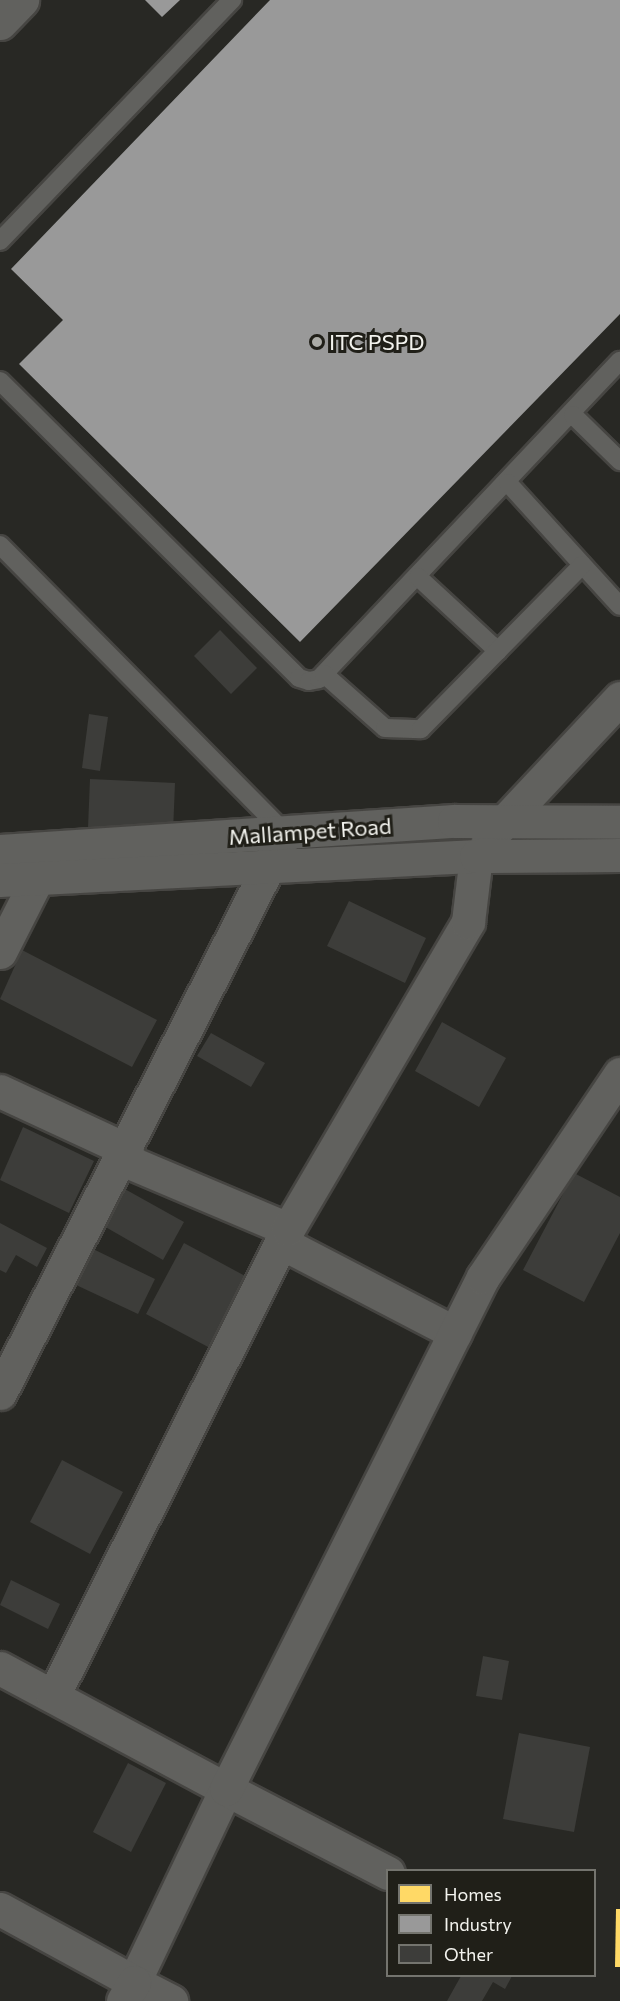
<!DOCTYPE html>
<html>
<head>
<meta charset="utf-8">
<style>
  body { margin:0 }
  #map { position:relative; width:620px; height:2001px; overflow:hidden; background:#282824; font-family:Commissioner,sans-serif }
  div>[style] { position:absolute }
  [style*='--x'] { left:calc(var(--x)*1px); top:calc(var(--y)*1px); width:calc(var(--w)*1px); rotate:calc(var(--a)*1deg) }
  .homes>* { inset:0; background:#ffd966 }
  .industry>* { inset:0; background:#999 }
  .building>* { inset:0; background:#3d3d3a }
  .roads { filter:drop-shadow(2px 0 #464542) drop-shadow(-2px 0 #464542) drop-shadow(0 2px #464542) drop-shadow(0 -2px #464542) }
  .service>* { height:18px; margin:-9px; padding:0 9px; transform-origin:9px; border-radius:9px; background:#61615e }
  .minor>* { height:33px; margin:-16.5px; padding:0 16.5px; transform-origin:16.5px; border-radius:16.5px; background:#61615e }
  .tertiary>* { height:33px; margin:-16.5px; padding:0 16.5px; transform-origin:16.5px; border-radius:16.5px; background:#61615e }
  .secondary>* { height:33px; margin:-16.5px; padding:0 16.5px; transform-origin:16.5px; border-radius:16.5px; background:#61615e }
  .dots>* { width:16px; height:16px; translate:-50% -50%; box-sizing:border-box; border:3px solid #201f18; border-radius:50% }
  span { translate:-50% -50%; white-space:nowrap; text-align:center; line-height:1.15; -webkit-text-stroke:6px #201f18; paint-order:stroke }
  .poi-label { font-size:22px; color:#f3f3ee }
  .left { translate:0 -50%; text-align:left }
  .street-label { font-size:22px; color:#f3f3ee }
  .legend { position:absolute; left:386px; top:1869px; width:210px; height:108px; box-sizing:border-box; background:#201f18; border:2px solid #74746e; margin:0; padding:8px 10px; list-style:none; font-size:18px; color:#f3f3ee }
  .legend li { display:flex; align-items:center; gap:12px; height:30px }
  .legend b { width:30px; border:2px solid #74746e }
</style>
</head>
<body>
<div id="map">
  <div class="homes">
    <div style="clip-path:polygon(616px 1909px,620px 1909px,620px 1967px,615px 1967px)"></div>
  </div>
  <div class="industry">
    <div style="clip-path:polygon(145px 0,180px 0,162px 17px)"></div>
    <div style="clip-path:polygon(270px 0,620px 0,620px 314px,300px 642px,19px 364px,63px 320px,11px 269px)"></div>
  </div>
  <div class="building">
    <div style="clip-path:polygon(220px 630px,257px 668px,231px 694px,194px 656px)"></div>
    <div style="clip-path:polygon(89px 714px,108px 717px,100px 771px,82px 768px)"></div>
    <div style="clip-path:polygon(90px 779px,175px 783px,173px 832px,88px 828px)"></div>
    <div style="clip-path:polygon(349px 901px,426px 938px,405px 983px,327px 946px)"></div>
    <div style="clip-path:polygon(22px 950px,157px 1020px,132px 1067px,0 999px)"></div>
    <div style="clip-path:polygon(442px 1022px,506px 1058px,479px 1107px,415px 1071px)"></div>
    <div style="clip-path:polygon(211px 1033px,265px 1063px,251px 1087px,197px 1056px)"></div>
    <div style="clip-path:polygon(23px 1127px,94px 1161px,69px 1213px,0 1180px)"></div>
    <div style="clip-path:polygon(574px 1173px,620px 1197px,620px 1233px,584px 1302px,523px 1270px)"></div>
    <div style="clip-path:polygon(123px 1188px,184px 1222px,163px 1260px,102px 1225px)"></div>
    <div style="clip-path:polygon(0 1223px,47px 1248px,37px 1267px,16px 1255px,6px 1273px,0 1270px)"></div>
    <div style="clip-path:polygon(184px 1243px,247px 1277px,210px 1348px,146px 1314px)"></div>
    <div style="clip-path:polygon(91px 1248px,155px 1279px,138px 1314px,74px 1284px)"></div>
    <div style="clip-path:polygon(62px 1460px,123px 1492px,90px 1554px,30px 1522px)"></div>
    <div style="clip-path:polygon(11px 1580px,60px 1604px,48px 1629px,0 1605px)"></div>
    <div style="clip-path:polygon(483px 1656px,509px 1661px,502px 1700px,476px 1696px)"></div>
    <div style="clip-path:polygon(519px 1733px,590px 1747px,574px 1832px,503px 1819px)"></div>
    <div style="clip-path:polygon(128px 1763px,166px 1783px,131px 1852px,93px 1832px)"></div>
    <div style="clip-path:polygon(461px 1976px,512px 1976px,505px 1989px,493px 1982px,482px 2001px,447px 2001px)"></div>
  </div>
  <div class="roads">
    <div class="service">
      <div style="--x:0;--y:241;--w:335;--a:-46.1"></div>
      <div style="--x:0;--y:381;--w:421;--a:44.8"></div>
      <div style="--x:299;--y:678;--w:10;--a:17"></div>
      <div style="--x:309;--y:681;--w:10;--a:-11"></div>
      <div style="--x:319;--y:679;--w:438;--a:-46.6"></div>
      <div style="--x:573;--y:415;--w:66;--a:44.4"></div>
      <div style="--x:508;--y:483;--w:166;--a:47.7"></div>
      <div style="--x:0;--y:545;--w:405;--a:45.3"></div>
      <div style="--x:418;--y:577;--w:109;--a:42.8"></div>
      <div style="--x:324;--y:674;--w:81;--a:41.5"></div>
      <div style="--x:385;--y:728;--w:36;--a:2"></div>
      <div style="--x:421;--y:729;--w:230;--a:-45.5"></div>
    </div>
    <div class="minor">
      <div style="--x:0;--y:23;--w:32;--a:-46"></div>
      <div style="--x:0;--y:952;--w:84;--a:-63.1"></div>
      <div style="--x:38;--y:877;--w:26;--a:-92"></div>
      <div style="--x:0;--y:1091;--w:140;--a:24.9"></div>
      <div style="--x:122;--y:1159;--w:180;--a:22.9"></div>
      <div style="--x:282;--y:1243;--w:195;--a:27.5"></div>
      <div style="--x:0;--y:1393;--w:616;--a:-62.98"></div>
      <div style="--x:0;--y:1668;--w:256;--a:28.2"></div>
      <div style="--x:226;--y:1789;--w:214;--a:115.5"></div>
      <div style="--x:134;--y:1982;--w:42;--a:27.2"></div>
      <div style="--x:53;--y:1696;--w:523;--a:-63.29"></div>
      <div style="--x:288;--y:1229;--w:356;--a:-59.6"></div>
      <div style="--x:468;--y:922;--w:66;--a:-83.1"></div>
      <div style="--x:388;--y:1873;--w:182;--a:-152.6"></div>
      <div style="--x:226;--y:1789;--w:573;--a:-63.35"></div>
      <div style="--x:483;--y:1277;--w:245;--a:-56"></div>
      <div style="--x:0;--y:1909;--w:153;--a:28.6"></div>
      <div style="--x:134;--y:1982;--w:22;--a:120"></div>
    </div>
    <div class="tertiary">
      <div style="--x:488;--y:839;--w:193;--a:-46.9"></div>
    </div>
    <div class="secondary">
      <div style="--x:0;--y:851;--w:455;--a:-3.8"></div>
      <div style="--x:454;--y:821;--w:166;--a:0.3"></div>
      <div style="--x:0;--y:880;--w:477;--a:-2.9"></div>
      <div style="--x:476;--y:856;--w:144;--a:-0.4"></div>
    </div>
  </div>
  <div class="dots">
    <div style="left:317px;top:342px;background:#acaca7"></div>
  </div>
  <div class="poi-label">
    <span class="left" style="left:329px;top:342px">ITC PSPD</span>
  </div>
  <div class="street-label">
    <span style="left:310px;top:831px;rotate:-4deg">Mallampet Road</span>
  </div>
  <ul class="legend">
  <li><b style="height:16px;background:#ffd966"></b>Homes</li>
  <li><b style="height:16px;background:#999"></b>Industry</li>
  <li><b style="height:16px;background:#3d3d3a"></b>Other</li>
  </ul>
</div>
</body>
</html>
